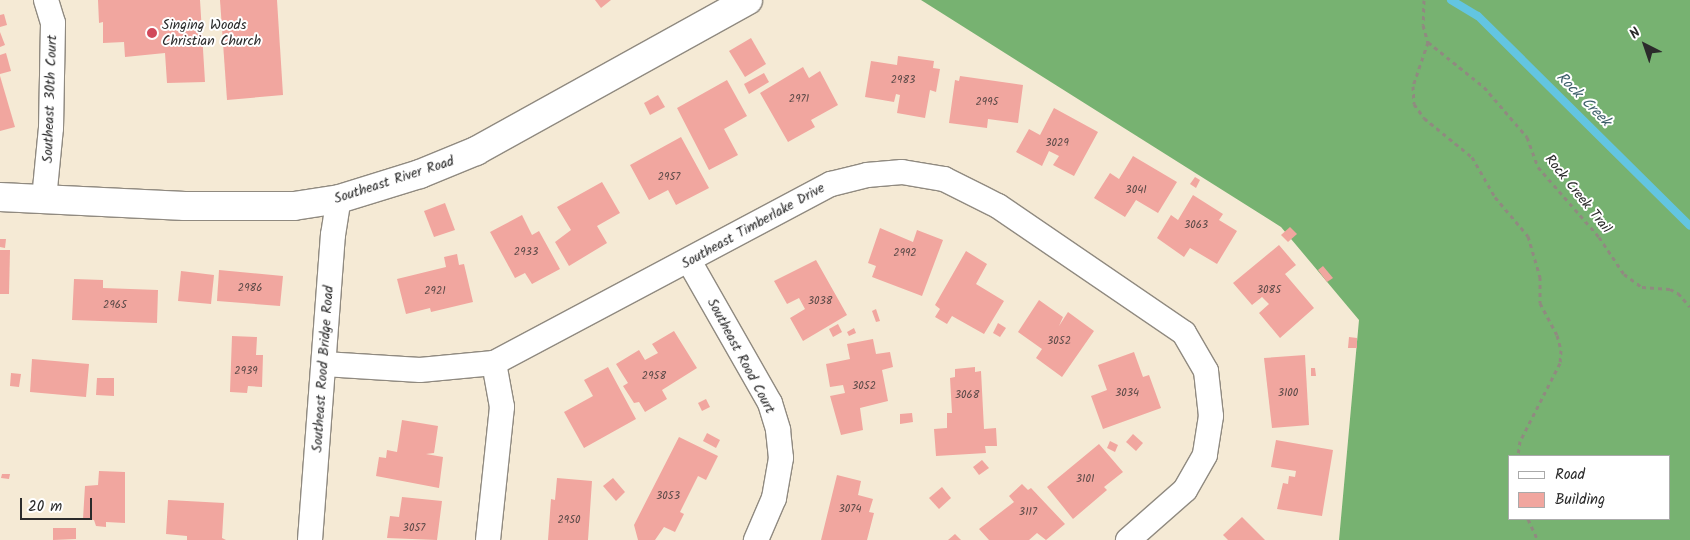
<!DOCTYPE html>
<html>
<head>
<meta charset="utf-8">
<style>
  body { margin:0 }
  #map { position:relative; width:1690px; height:540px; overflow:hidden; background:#f5ead5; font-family:Kalam,sans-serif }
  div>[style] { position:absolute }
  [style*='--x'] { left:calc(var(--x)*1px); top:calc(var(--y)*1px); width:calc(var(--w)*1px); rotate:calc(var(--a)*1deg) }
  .forest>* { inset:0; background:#77b271 }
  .stream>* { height:8px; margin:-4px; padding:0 4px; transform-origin:4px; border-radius:4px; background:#63c5e1 }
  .building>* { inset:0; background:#f1a69f }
  .path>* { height:3px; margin-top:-1.5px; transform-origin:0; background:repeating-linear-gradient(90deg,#908a80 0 4px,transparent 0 8px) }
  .roads { filter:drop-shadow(1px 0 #908a80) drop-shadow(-1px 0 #908a80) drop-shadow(0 1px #908a80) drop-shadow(0 -1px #908a80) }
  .minor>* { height:24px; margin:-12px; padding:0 12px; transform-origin:12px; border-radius:12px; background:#fff }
  .major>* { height:28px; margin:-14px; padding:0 14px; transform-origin:14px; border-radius:14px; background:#fff }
  .dots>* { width:14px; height:14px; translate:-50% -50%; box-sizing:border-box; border:2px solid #fff; border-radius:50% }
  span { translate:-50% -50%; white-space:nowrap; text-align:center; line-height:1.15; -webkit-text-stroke:4px #fff; paint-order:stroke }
  .number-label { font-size:11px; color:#5c4a48 }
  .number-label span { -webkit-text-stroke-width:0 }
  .poi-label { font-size:14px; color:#2b2b2b }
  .left { translate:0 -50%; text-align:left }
  .street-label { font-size:14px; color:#2b2b2b }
  .water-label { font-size:15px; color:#3f616b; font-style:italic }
  .legend { position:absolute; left:1508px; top:455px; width:162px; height:65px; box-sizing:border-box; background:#fff; border:1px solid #aaa; margin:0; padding:6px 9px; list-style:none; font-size:15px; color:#2b2b2b }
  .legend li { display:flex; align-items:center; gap:10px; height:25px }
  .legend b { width:25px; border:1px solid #aaa }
  .north { position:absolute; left:1620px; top:20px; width:50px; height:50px; -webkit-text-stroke:4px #fff; paint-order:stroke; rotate:319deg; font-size:14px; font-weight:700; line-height:20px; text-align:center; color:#2b2b2b }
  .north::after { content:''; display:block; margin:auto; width:18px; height:22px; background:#2b2b2b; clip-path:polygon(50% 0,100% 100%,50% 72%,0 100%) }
  .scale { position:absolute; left:20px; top:498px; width:72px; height:22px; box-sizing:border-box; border:2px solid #2b2b2b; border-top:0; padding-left:6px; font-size:15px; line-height:18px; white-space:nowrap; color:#2b2b2b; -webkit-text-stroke:4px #fff; paint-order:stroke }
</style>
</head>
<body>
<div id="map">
  <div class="forest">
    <div style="clip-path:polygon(evenodd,921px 0,1690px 0,1690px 540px,1339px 540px,1359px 320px,1281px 227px,921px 0,1509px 456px,1669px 456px,1669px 519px,1509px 519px,1509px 456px)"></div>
  </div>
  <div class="stream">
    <div style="--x:1451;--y:0;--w:31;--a:31"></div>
    <div style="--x:1478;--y:16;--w:298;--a:44.7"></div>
  </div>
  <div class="building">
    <div style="clip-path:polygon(98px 0,200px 0,205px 82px,167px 83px,165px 53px,125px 57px,124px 42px,103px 43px,103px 22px,99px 23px)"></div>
    <div style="clip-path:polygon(220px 0,277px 0,283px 95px,227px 100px)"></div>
    <div style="clip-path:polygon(595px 0,611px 0,601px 8px)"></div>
    <div style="clip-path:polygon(4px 14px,7px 25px,0 27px,0 15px)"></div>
    <div style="clip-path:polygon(0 32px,5px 45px,0 47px)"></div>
    <div style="clip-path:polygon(751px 38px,766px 64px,745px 77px,729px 51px)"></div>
    <div style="clip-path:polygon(6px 53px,11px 71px,0 74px,0 55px)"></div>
    <div style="clip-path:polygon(898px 56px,934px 61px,933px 68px,940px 69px,936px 92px,930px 90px,925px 118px,897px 113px,900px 95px,896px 94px,894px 102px,865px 97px,871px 61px,897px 65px)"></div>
    <div style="clip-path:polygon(803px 67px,809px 78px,820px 71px,838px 105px,811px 120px,815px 127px,788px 142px,760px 93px)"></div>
    <div style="clip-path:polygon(764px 73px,769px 82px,749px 94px,744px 84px)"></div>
    <div style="clip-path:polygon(0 76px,15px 127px,0 131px)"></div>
    <div style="clip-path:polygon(960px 76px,1023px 85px,1018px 123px,988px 119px,987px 128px,949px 123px,955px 80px,959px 81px)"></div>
    <div style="clip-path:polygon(727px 80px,747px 116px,724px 129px,738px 155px,709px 170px,677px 108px)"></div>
    <div style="clip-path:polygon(658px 95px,665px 107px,650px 115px,644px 103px)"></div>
    <div style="clip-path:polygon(1054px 108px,1098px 132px,1074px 176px,1053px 165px,1059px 156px,1049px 151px,1042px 166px,1016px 152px,1029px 129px,1040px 135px)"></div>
    <div style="clip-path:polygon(681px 137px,709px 188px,676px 205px,668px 190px,649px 200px,630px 165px)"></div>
    <div style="clip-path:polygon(1133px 156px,1177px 182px,1158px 213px,1136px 200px,1125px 217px,1094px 198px,1110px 173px,1119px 179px)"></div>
    <div style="clip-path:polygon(1195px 177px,1200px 180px,1196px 188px,1190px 184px)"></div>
    <div style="clip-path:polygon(602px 182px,620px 213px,597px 226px,607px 243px,569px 266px,555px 242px,571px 230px,557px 207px)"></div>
    <div style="clip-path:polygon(1193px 195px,1223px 214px,1219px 220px,1237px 231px,1217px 264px,1190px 248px,1184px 257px,1157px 238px,1171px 215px,1178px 220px)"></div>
    <div style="clip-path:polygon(445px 203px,455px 230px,434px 237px,424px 211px)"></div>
    <div style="clip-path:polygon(522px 215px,532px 235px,539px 231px,560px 269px,532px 284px,525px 273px,515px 278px,490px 232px)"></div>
    <div style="clip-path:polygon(1290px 227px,1297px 234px,1288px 242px,1281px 235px)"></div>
    <div style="clip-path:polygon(880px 228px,913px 242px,917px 230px,943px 240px,922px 296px,872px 277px,876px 266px,868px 263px)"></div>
    <div style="clip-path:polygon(0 239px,6px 239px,5px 248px,0 247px)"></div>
    <div style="clip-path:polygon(1279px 245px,1296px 265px,1285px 274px,1314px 308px,1280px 338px,1259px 313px,1269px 304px,1262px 297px,1252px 305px,1233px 283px)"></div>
    <div style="clip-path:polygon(0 250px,10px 250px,9px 294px,0 294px)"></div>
    <div style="clip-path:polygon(966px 251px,987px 264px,976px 284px,1004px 301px,984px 334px,952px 316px,947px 324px,935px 317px,940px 309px,935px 305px)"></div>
    <div style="clip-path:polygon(457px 254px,459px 265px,464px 264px,473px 302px,431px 312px,430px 308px,406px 314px,397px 279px,446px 267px,444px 257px)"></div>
    <div style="clip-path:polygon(816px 260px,847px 315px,803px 341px,790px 318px,805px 309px,799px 298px,787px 304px,774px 281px)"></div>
    <div style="clip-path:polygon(1323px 266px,1333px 278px,1327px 282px,1318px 270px)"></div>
    <div style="clip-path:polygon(219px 270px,283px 276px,280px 306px,217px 301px)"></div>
    <div style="clip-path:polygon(181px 271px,214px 275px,211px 304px,178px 301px)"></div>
    <div style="clip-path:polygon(74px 279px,103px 280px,103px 288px,158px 290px,157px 323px,72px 320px)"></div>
    <div style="clip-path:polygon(1039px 300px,1063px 317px,1059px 326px,1068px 312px,1094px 331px,1062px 377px,1036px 358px,1042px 349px,1018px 332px)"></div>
    <div style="clip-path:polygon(876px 309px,880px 321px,876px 322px,872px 311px)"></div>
    <div style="clip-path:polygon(998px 323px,1006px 328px,1000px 337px,993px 333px)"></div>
    <div style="clip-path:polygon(838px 324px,842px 332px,833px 337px,829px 329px)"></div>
    <div style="clip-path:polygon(854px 328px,856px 333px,849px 336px,847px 332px)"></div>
    <div style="clip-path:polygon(674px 331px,697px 368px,662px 390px,667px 399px,645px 412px,639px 402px,634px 403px,623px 386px,628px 383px,616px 364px,639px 350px,645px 360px,658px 353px,652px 344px)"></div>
    <div style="clip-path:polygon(232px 336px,257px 337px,256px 355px,263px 355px,262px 387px,248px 386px,247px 393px,230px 392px)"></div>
    <div style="clip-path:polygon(1349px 337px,1357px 338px,1357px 348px,1348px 348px)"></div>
    <div style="clip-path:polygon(873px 339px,876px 354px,890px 352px,893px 367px,882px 370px,888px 401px,860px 408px,863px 430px,841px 435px,830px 396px,845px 393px,843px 385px,830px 387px,826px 364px,850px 359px,847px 344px)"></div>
    <div style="clip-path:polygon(1134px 352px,1143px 377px,1149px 375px,1161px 408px,1103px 429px,1091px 396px,1107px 390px,1098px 365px)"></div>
    <div style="clip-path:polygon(1305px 355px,1309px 425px,1272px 428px,1264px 358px)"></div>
    <div style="clip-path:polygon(32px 359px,89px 364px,86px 397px,30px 392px)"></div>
    <div style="clip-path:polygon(608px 367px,636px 419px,584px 448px,564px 412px,593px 396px,584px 380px)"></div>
    <div style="clip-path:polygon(975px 367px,975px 372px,981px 371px,984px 429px,996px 428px,997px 446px,985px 446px,986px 453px,936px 456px,934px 429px,947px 428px,947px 413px,952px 413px,950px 378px,955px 377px,955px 369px)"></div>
    <div style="clip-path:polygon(1311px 368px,1315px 368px,1316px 376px,1311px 376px)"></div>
    <div style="clip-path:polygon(11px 373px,21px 374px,19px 387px,10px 386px)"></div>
    <div style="clip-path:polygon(97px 378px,114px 378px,114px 396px,96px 395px)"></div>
    <div style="clip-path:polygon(706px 399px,710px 407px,702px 411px,698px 403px)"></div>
    <div style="clip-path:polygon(912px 413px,913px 422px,900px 424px,900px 414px)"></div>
    <div style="clip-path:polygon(402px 420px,438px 426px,434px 453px,426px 454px,443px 457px,439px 488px,376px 476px,379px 457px,386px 458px,387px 450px,397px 452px)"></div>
    <div style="clip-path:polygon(707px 433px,720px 440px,716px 448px,703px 441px)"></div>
    <div style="clip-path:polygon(1133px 434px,1143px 443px,1136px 451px,1126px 442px)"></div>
    <div style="clip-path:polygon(679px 437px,718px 456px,706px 480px,698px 476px,680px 512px,684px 514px,675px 532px,664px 527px,655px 540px,638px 540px,634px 525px)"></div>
    <div style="clip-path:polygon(1276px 440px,1333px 450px,1322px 516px,1277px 509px,1283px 483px,1288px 484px,1289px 476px,1295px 477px,1296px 471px,1271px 467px)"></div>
    <div style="clip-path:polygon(1110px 441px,1118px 445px,1115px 452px,1107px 448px)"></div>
    <div style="clip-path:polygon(1099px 444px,1123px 472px,1104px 487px,1107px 490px,1073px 519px,1047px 487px)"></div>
    <div style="clip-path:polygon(982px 460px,989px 468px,979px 475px,973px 467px)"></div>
    <div style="clip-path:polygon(99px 471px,125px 472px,125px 523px,106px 522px,106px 527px,96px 526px,94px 520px,83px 519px,85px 486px,98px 485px)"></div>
    <div style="clip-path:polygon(2px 474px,10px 474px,9px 479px,1px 478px)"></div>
    <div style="clip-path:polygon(837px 475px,861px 481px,858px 495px,873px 499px,869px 512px,874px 513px,867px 540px,821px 540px)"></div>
    <div style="clip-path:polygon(557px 478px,592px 481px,588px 540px,548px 540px,551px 499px,555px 500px)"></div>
    <div style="clip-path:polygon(613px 478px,625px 492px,616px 501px,603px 486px)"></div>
    <div style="clip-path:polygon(1022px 484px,1028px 490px,1031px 488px,1065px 524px,1046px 540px,1037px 533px,1029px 540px,989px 540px,979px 529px,1014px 502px,1009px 496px)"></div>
    <div style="clip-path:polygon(942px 487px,951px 498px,939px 509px,929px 498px)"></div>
    <div style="clip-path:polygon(402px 497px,442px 501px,437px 540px,387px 538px,390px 516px,399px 517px)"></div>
    <div style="clip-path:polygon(168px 500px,224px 503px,222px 538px,226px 540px,187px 540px,187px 536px,166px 534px)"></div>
    <div style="clip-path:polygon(1242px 517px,1265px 540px,1228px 540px,1223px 535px)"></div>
    <div style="clip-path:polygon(53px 528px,76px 528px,76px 539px,53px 540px)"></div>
    <div style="clip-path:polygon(955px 534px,961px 540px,948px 540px)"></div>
  </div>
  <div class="path">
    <div style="--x:1424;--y:0;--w:25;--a:92"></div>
    <div style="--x:1423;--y:25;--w:18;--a:74"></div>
    <div style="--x:1428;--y:42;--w:72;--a:38.8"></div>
    <div style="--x:1484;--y:87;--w:66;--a:49.3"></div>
    <div style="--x:1527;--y:137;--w:32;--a:70"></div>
    <div style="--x:1538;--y:167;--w:93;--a:48.9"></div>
    <div style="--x:1599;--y:237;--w:45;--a:56"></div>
    <div style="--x:1624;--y:274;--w:22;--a:36"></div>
    <div style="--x:1642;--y:287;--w:28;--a:4"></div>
    <div style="--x:1670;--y:289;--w:9;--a:27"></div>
    <div style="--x:1678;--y:293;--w:18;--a:49"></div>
    <div style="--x:1428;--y:42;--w:46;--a:108.8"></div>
    <div style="--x:1413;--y:86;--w:18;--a:87"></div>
    <div style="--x:1414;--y:104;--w:17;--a:54"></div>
    <div style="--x:1424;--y:118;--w:62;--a:39.1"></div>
    <div style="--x:1472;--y:157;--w:46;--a:60.1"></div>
    <div style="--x:1495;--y:197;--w:51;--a:49.8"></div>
    <div style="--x:1528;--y:236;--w:43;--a:73.7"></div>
    <div style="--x:1540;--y:277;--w:26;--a:90"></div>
    <div style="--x:1540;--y:303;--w:36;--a:62"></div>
    <div style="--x:1557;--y:335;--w:16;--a:75"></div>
    <div style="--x:1561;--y:350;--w:13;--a:94"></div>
    <div style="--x:1560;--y:363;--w:88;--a:117.1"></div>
    <div style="--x:1520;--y:441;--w:15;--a:98"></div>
    <div style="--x:1528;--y:519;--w:23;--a:65"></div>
  </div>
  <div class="roads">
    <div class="minor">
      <div style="--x:44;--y:199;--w:71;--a:-84.4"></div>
      <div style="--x:51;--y:128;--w:105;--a:-88.9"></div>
      <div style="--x:53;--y:23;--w:24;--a:-107"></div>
      <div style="--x:689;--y:261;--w:163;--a:60.3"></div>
      <div style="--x:770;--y:403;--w:28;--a:73"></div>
      <div style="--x:778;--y:430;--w:28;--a:84"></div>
      <div style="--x:781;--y:458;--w:41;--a:99.9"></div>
      <div style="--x:774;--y:498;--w:46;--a:113.2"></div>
      <div style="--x:324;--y:364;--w:96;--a:3.6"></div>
      <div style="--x:420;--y:370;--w:74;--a:-5.4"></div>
      <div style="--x:494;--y:363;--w:382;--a:-28"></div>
      <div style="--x:831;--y:184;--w:37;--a:-14"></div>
      <div style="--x:867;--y:175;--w:35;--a:-5"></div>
      <div style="--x:902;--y:172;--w:43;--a:9.5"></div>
      <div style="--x:944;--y:179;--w:60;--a:26.6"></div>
      <div style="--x:998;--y:206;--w:225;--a:34.3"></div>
      <div style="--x:1184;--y:333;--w:44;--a:59.9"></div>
      <div style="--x:1206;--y:371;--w:45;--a:83.7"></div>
      <div style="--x:1211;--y:416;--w:39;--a:99"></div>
      <div style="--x:1205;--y:455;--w:40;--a:119.7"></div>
      <div style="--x:1185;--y:490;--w:76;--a:138.7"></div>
      <div style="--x:310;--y:540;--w:306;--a:-85.7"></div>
      <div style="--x:333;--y:235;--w:36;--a:-81"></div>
      <div style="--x:488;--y:540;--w:134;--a:-84"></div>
      <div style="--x:502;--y:407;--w:45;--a:-100.3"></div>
    </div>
    <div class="major">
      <div style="--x:0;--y:197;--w:185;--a:2.8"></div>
      <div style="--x:185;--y:206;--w:109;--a:0"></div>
      <div style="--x:294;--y:206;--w:46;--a:-8.8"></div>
      <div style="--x:339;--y:199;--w:85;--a:-17.2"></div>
      <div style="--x:420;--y:174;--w:61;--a:-22.3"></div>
      <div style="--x:476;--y:151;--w:311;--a:-29"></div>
    </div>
  </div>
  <div class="dots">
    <div style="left:152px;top:33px;background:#d1495b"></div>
  </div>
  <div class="number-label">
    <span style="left:903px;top:80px">2983</span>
    <span style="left:799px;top:99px">2971</span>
    <span style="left:987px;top:102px">2995</span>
    <span style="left:1057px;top:143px">3029</span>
    <span style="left:669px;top:177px">2957</span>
    <span style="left:1136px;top:190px">3041</span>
    <span style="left:1196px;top:225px">3063</span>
    <span style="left:526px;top:252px">2933</span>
    <span style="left:905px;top:253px">2992</span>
    <span style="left:250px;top:288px">2986</span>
    <span style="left:1269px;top:290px">3085</span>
    <span style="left:435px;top:291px">2921</span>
    <span style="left:820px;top:301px">3038</span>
    <span style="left:115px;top:305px">2965</span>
    <span style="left:1059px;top:341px">3052</span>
    <span style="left:246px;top:371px">2939</span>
    <span style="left:654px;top:376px">2958</span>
    <span style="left:864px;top:386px">3052</span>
    <span style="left:1127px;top:393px">3034</span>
    <span style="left:1288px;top:393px">3100</span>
    <span style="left:967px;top:395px">3068</span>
    <span style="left:1085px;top:479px">3101</span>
    <span style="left:668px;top:496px">3053</span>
    <span style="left:850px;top:509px">3074</span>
    <span style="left:1028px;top:512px">3117</span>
    <span style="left:569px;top:520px">2950</span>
    <span style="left:414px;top:528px">3057</span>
  </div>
  <div class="poi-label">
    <span class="left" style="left:162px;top:33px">Singing Woods<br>Christian Church</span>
  </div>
  <div class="street-label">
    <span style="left:50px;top:99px;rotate:-88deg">Southeast 30th Court</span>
    <span style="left:394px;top:180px;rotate:-18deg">Southeast River Road</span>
    <span style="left:1578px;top:194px;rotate:51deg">Rock Creek Trail</span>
    <span style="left:753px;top:226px;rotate:-29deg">Southeast Timberlake Drive</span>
    <span style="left:741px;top:356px;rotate:62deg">Southeast Rood Court</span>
    <span style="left:323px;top:369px;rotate:-86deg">Southeast Rood Bridge Road</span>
  </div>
  <div class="water-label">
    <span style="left:1583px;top:100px;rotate:45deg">Rock Creek</span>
  </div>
  <ul class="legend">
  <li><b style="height:6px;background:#fff"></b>Road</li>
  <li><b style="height:14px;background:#f1a69f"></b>Building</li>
  </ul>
  <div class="north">N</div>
  <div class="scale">20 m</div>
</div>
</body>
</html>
